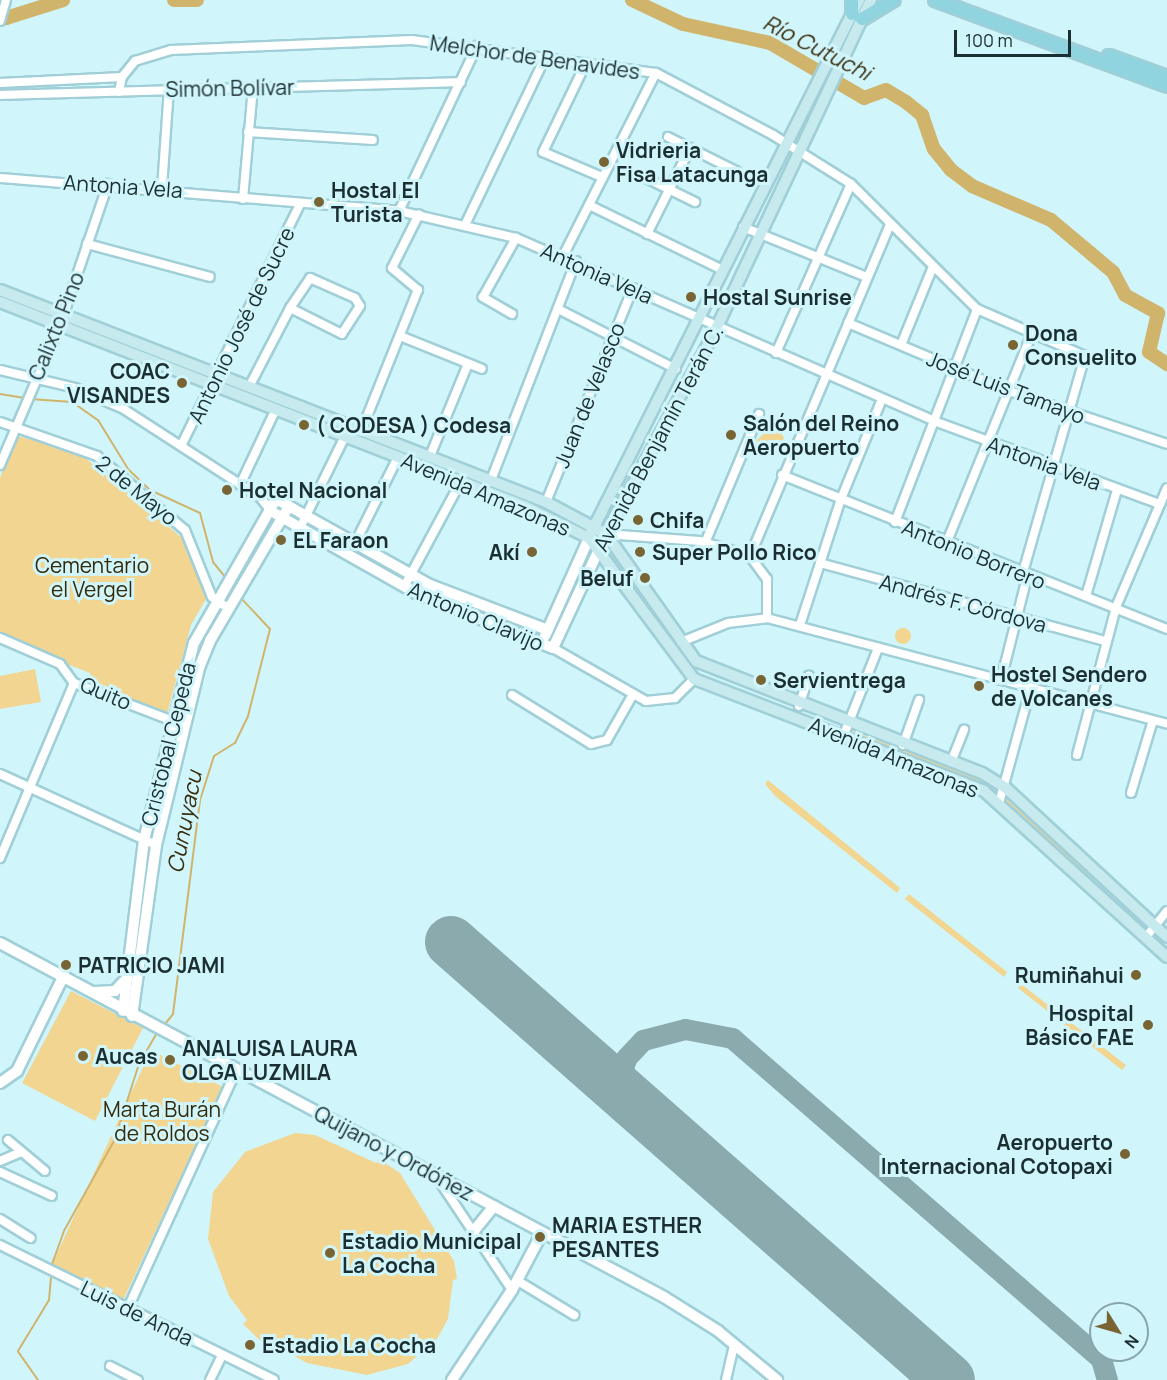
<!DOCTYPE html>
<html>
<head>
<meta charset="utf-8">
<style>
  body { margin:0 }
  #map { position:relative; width:1167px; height:1380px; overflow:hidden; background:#d0f6fc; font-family:Manrope,sans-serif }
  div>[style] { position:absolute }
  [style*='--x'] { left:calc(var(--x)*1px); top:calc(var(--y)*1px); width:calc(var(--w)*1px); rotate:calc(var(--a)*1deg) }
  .green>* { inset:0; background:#f1d591 }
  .round { border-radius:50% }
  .stream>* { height:2px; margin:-1px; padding:0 1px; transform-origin:1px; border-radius:1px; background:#d1b46c }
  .river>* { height:14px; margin:-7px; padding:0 7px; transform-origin:7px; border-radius:7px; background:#d1b46c }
  .taxiway>* { height:21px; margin:-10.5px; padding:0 10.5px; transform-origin:10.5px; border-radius:10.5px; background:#8aaaae }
  .runway>* { height:52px; margin:-26px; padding:0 26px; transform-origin:26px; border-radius:26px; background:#8aaaae }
  .roads { filter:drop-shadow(2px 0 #a0cfd7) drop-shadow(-2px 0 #a0cfd7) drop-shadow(0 2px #a0cfd7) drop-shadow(0 -2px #a0cfd7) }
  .minor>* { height:8px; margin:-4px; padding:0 4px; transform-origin:4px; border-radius:4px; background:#fff }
  .tertiary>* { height:10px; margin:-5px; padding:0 5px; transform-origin:5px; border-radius:5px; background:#fff }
  .secondary>* { height:10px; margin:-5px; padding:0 5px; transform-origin:5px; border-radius:5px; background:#c7eaef }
  .primary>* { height:12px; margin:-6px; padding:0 6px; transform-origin:6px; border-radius:6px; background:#8fd4df }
  .dots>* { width:16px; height:16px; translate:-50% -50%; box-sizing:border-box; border:3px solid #d0f6fc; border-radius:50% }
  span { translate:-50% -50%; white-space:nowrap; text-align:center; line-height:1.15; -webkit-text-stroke:6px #d0f6fc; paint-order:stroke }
  .street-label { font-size:21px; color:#1b2e31 }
  .poi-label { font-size:21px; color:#1b2e31; font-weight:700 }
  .left { translate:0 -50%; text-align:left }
  .right { translate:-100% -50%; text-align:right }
  .park-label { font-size:21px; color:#352907 }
  .water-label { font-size:22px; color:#3a2d0d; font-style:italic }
  .north { position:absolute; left:1089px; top:1302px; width:60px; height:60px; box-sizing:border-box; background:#d0f6fc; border:2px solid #88a6ab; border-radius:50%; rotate:127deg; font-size:16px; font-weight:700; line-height:24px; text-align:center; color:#1b2e31 }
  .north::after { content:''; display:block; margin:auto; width:21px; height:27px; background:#796534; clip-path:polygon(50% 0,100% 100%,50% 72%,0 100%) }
  .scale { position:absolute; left:954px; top:30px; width:117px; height:27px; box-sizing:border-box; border:3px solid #1b2e31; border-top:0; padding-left:8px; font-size:18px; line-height:21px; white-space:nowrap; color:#1b2e31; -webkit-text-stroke:4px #d0f6fc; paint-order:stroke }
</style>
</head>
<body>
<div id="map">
  <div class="green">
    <div style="clip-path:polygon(775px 423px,784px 438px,779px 449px,756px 441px)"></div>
    <div style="clip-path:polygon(17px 436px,78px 452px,187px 542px,206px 599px,191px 625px,167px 714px,92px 683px,90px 673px,0 638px,0 478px)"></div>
    <div class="round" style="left:895px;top:628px;width:16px;height:16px"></div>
    <div style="clip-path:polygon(35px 669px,41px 702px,0 709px,0 676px)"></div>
    <div style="clip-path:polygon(849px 730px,970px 775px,994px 788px,847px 736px)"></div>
    <div style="clip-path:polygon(768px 780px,900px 888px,897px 893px,775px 796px,765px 784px)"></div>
    <div style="clip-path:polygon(1007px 798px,1138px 918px,1003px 801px)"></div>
    <div style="clip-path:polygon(909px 894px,1007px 972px,1004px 977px,905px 899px)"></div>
    <div style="clip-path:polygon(1021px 984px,1126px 1065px,1122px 1070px,1018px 988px)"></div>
    <div style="clip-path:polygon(71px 991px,143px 1028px,95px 1121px,22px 1083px)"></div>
    <div style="clip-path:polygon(151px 1050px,223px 1087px,119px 1309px,47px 1275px)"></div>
    <div style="clip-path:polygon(295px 1133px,315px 1135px,376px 1163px,379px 1159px,400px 1173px,454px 1261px,457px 1279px,453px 1280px,448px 1319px,437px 1339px,408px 1364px,367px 1375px,307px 1363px,282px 1349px,276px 1356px,243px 1324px,247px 1320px,229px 1296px,208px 1239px,213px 1192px,245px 1152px)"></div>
  </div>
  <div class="stream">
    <div style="--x:0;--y:394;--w:25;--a:9"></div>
    <div style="--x:30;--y:399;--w:42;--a:4.1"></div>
    <div style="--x:72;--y:402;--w:32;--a:35"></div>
    <div style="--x:98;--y:420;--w:57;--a:58.5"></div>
    <div style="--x:128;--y:469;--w:30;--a:44"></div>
    <div style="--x:150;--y:490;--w:55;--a:24.7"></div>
    <div style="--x:200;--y:513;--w:51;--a:75.1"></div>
    <div style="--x:213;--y:562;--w:21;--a:51"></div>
    <div style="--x:165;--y:1024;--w:13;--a:-51"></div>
    <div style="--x:173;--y:1014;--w:216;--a:-82.8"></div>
    <div style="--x:200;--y:800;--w:46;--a:-72.3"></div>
    <div style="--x:214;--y:756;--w:25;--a:-32"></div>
    <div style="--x:235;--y:743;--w:30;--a:-64"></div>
    <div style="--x:248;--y:716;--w:90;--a:-75.8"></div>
    <div style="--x:270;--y:629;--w:44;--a:-133.2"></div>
    <div style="--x:52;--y:1264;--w:37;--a:-70"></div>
    <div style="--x:65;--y:1229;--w:103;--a:-60.9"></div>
    <div style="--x:115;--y:1139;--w:79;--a:-72.3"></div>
    <div style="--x:139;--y:1064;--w:34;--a:-60"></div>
    <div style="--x:38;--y:1380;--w:35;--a:-125"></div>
    <div style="--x:18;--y:1351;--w:60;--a:-58.7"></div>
    <div style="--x:49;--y:1300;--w:23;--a:-85"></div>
  </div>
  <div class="river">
    <div style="--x:174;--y:0;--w:23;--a:0"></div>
    <div style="--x:632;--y:0;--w:56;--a:25.2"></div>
    <div style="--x:683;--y:24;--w:89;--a:12.3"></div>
    <div style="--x:770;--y:43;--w:109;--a:30.3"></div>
    <div style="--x:864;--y:98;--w:23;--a:-20"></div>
    <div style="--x:886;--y:90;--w:23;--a:31"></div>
    <div style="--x:906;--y:102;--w:21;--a:39"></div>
    <div style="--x:922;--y:115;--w:36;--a:71"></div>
    <div style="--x:934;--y:149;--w:27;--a:51"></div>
    <div style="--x:951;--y:170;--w:26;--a:37"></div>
    <div style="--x:972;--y:186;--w:86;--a:23.3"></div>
    <div style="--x:1051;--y:220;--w:81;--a:40"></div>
    <div style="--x:1113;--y:272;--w:26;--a:62"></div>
    <div style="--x:1125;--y:295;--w:38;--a:29"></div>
    <div style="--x:1158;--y:313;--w:40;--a:103"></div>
    <div style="--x:1149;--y:352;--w:22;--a:34"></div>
    <div style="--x:0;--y:15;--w:7;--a:27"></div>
    <div style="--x:6;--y:18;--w:60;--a:-17.5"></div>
  </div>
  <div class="taxiway">
    <div style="--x:617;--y:1088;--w:31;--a:-73"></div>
    <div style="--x:626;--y:1058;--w:25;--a:-47"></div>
    <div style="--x:643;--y:1040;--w:43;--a:-14.7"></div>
    <div style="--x:685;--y:1029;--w:48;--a:10.8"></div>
    <div style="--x:732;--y:1038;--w:489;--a:41"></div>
    <div style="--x:1101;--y:1359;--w:22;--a:74"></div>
  </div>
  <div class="runway">
    <div style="--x:451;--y:942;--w:663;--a:41.33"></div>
  </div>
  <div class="roads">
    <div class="minor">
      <div style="--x:0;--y:21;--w:22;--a:-74"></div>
      <div style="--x:586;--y:63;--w:99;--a:115.8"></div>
      <div style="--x:543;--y:152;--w:64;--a:23"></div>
      <div style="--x:0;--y:83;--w:122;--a:-2.8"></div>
      <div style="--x:119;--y:92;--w:15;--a:-79"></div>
      <div style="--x:122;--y:77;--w:21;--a:-51"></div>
      <div style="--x:135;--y:61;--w:38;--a:-17"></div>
      <div style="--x:171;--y:50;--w:241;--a:-2.4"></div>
      <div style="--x:412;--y:40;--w:246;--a:7.7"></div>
      <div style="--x:656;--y:73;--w:132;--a:27.9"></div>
      <div style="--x:773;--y:135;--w:92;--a:32.1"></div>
      <div style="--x:851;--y:184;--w:177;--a:44.8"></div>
      <div style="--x:977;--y:309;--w:118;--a:23.5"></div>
      <div style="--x:1085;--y:356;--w:228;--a:106"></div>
      <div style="--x:0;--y:95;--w:461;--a:-1.6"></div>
      <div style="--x:248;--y:132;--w:125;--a:3.7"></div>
      <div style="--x:668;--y:137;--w:76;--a:26.6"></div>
      <div style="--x:644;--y:177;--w:57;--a:26.1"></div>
      <div style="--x:0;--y:178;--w:400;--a:4.7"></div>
      <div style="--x:399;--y:211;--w:120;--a:13"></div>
      <div style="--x:516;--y:238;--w:456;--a:23.6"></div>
      <div style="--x:934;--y:421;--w:241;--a:20.2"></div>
      <div style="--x:162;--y:188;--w:100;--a:-86"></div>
      <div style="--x:243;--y:199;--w:112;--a:-84.9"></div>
      <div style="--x:589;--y:205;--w:149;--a:25.9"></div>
      <div style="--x:399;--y:211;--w:183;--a:-64.7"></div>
      <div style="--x:465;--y:225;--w:187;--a:-64.4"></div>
      <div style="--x:743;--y:227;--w:134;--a:22"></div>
      <div style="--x:647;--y:234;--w:96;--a:-63.4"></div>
      <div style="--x:87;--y:244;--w:127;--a:15"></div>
      <div style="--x:563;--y:256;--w:205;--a:-63.1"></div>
      <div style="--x:560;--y:310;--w:130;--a:27"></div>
      <div style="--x:512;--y:314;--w:34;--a:-150"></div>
      <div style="--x:483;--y:297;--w:68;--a:-60.8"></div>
      <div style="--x:848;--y:323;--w:175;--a:22.9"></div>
      <div style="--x:1009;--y:391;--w:167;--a:18.5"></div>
      <div style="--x:400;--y:336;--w:88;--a:21.9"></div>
      <div style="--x:901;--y:345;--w:82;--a:-67.8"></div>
      <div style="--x:776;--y:353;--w:185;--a:-66.1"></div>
      <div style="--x:0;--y:370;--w:77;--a:13.5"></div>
      <div style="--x:75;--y:388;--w:51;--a:23.1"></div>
      <div style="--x:122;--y:408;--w:166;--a:32.9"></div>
      <div style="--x:261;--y:498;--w:15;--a:53"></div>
      <div style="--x:250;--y:385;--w:87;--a:-62.5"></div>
      <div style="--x:290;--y:308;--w:36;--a:-56"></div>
      <div style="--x:310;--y:278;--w:49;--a:24"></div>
      <div style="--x:355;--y:298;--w:9;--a:58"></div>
      <div style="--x:360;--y:306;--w:33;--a:123"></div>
      <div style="--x:342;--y:334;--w:58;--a:-153.4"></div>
      <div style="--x:0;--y:422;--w:103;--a:19.3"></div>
      <div style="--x:97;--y:456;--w:115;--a:40.1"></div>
      <div style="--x:185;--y:530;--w:72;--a:68.1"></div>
      <div style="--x:212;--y:597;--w:19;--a:35"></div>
      <div style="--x:362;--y:429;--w:150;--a:-68.1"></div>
      <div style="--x:418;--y:290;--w:34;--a:-140"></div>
      <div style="--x:392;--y:268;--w:60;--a:-63.4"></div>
      <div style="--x:181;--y:446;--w:270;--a:-63.8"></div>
      <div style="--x:430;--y:456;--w:100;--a:-67.6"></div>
      <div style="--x:0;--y:465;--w:152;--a:-66.8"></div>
      <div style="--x:60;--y:325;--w:149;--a:-71.2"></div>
      <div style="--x:782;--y:475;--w:415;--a:21.8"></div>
      <div style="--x:491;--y:480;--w:235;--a:-68.8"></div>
      <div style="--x:240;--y:485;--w:84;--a:-64.7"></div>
      <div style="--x:546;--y:502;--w:231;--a:-67.9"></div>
      <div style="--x:895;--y:522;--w:228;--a:-68.9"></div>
      <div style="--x:300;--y:528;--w:102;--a:-63.9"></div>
      <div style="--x:606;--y:534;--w:94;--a:4.3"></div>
      <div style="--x:700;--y:541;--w:52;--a:16.7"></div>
      <div style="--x:750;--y:556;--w:29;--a:54"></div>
      <div style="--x:767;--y:579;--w:39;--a:90"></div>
      <div style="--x:355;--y:543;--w:96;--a:-63.4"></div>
      <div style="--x:705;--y:543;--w:140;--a:-67.3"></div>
      <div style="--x:946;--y:544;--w:228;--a:-67.8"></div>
      <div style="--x:750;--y:556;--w:360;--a:-67.1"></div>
      <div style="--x:820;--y:563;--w:296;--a:15.3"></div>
      <div style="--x:404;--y:587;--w:120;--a:-61.7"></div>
      <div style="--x:1086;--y:596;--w:110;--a:-73.7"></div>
      <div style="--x:800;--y:625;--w:133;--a:-72"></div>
      <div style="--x:841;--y:499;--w:108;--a:-67.7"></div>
      <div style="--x:0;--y:638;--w:65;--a:23.4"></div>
      <div style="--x:60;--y:664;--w:24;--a:54"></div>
      <div style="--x:74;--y:683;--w:190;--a:112.9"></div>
      <div style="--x:681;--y:642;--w:51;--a:-22"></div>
      <div style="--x:728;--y:623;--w:39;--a:-7"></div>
      <div style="--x:767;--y:618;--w:414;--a:14.8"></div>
      <div style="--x:553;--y:648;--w:107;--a:29.7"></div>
      <div style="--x:646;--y:701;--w:29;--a:-6"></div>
      <div style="--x:675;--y:698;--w:27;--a:-45"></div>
      <div style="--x:1001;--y:680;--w:106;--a:-75.8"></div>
      <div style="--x:74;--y:683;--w:111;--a:21"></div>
      <div style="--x:512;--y:695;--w:93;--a:31.8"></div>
      <div style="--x:591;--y:744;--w:16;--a:-14"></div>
      <div style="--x:607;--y:740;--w:51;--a:-60.4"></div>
      <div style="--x:799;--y:706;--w:32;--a:-72"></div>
      <div style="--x:843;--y:737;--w:96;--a:-68.5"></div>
      <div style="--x:903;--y:745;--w:48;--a:-70.4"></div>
      <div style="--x:1077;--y:755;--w:153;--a:-75.2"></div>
      <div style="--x:1116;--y:607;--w:129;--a:-66.8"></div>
      <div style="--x:951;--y:762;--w:35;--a:-68"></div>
      <div style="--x:0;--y:774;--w:171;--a:24.5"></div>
      <div style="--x:1131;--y:793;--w:76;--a:-73.2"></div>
      <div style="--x:999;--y:803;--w:120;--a:-74.6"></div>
      <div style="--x:1146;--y:937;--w:33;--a:-51"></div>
      <div style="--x:8;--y:1140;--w:48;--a:40"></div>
      <div style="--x:0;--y:1161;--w:23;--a:-23"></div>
      <div style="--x:0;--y:1172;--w:57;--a:24.8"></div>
      <div style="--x:436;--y:1176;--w:137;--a:56.3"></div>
      <div style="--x:0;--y:1219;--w:36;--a:32"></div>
      <div style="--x:0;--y:1245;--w:305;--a:26.2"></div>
      <div style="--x:518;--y:1281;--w:66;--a:31.3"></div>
      <div style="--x:128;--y:1308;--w:263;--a:-65.5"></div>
      <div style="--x:110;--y:1366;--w:31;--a:27"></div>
      <div style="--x:210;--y:1380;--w:28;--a:-64"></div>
      <div style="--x:726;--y:1380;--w:37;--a:-77"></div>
    </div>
    <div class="tertiary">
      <div style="--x:276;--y:514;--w:161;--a:29.4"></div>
      <div style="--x:416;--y:593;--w:148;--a:21.9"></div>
      <div style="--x:553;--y:648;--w:111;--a:-65"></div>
      <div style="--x:545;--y:636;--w:107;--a:-65.8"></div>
      <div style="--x:0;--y:943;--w:752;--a:28.06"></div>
      <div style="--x:664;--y:1297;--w:64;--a:32.2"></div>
      <div style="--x:718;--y:1331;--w:77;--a:39.7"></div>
      <div style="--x:94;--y:992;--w:21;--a:-3"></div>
      <div style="--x:115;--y:991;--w:18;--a:-47"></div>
      <div style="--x:123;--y:1011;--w:172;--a:-83"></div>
      <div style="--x:144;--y:840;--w:203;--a:-75.8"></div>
      <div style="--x:194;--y:643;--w:166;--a:-60.3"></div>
      <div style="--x:276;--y:499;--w:176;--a:29.2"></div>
      <div style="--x:430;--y:585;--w:126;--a:20.9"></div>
      <div style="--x:132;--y:1016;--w:173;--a:-82"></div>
      <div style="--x:156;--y:845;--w:182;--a:-76.3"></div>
      <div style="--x:199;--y:668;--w:31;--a:-68"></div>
      <div style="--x:211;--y:639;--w:154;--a:-59.6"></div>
      <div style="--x:0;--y:1083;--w:21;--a:-35"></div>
      <div style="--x:17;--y:1071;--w:107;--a:-63.9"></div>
      <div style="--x:473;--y:1232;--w:33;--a:-51"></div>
      <div style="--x:452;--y:1380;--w:108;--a:-56.3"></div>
      <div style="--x:512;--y:1290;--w:64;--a:-62.2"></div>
    </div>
    <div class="secondary">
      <div style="--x:0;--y:290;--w:586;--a:21.22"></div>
      <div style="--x:546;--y:502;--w:68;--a:28.1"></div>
      <div style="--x:606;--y:534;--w:156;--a:54.7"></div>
      <div style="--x:696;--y:661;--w:307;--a:21.4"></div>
      <div style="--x:982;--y:773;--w:28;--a:32"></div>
      <div style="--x:1006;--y:788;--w:219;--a:42.8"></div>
      <div style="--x:0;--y:302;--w:562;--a:21.27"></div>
      <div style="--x:524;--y:506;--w:72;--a:26.2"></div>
      <div style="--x:589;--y:538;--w:176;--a:53.3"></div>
      <div style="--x:694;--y:679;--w:311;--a:21.1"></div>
      <div style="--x:984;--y:791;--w:247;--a:42.2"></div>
      <div style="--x:591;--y:533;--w:597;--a:-63.31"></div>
      <div style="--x:603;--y:540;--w:239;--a:-61.8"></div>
      <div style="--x:716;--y:329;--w:364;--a:-64.8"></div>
    </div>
    <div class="primary">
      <div style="--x:935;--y:0;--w:247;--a:20.3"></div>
      <div style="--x:852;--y:14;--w:14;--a:-90"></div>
      <div style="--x:862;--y:19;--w:37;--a:-31"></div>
      <div style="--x:1109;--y:56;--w:62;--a:19.9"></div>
    </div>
  </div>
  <div class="dots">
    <div style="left:604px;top:162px;background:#796534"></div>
    <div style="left:319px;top:202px;background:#796534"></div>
    <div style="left:691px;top:297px;background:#796534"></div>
    <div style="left:1013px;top:345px;background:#796534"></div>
    <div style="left:182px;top:383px;background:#796534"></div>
    <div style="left:304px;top:425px;background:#796534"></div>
    <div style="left:731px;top:435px;background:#796534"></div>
    <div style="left:227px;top:490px;background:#796534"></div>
    <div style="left:638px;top:520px;background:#796534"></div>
    <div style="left:281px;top:540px;background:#796534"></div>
    <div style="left:532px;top:552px;background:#796534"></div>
    <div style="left:640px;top:552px;background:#796534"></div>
    <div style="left:645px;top:578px;background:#796534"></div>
    <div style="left:761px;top:680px;background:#796534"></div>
    <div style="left:979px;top:686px;background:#796534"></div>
    <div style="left:66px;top:965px;background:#796534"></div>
    <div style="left:1136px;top:975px;background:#796534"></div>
    <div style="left:1148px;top:1025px;background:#796534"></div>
    <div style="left:83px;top:1056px;background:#796534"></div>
    <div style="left:170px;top:1060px;background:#796534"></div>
    <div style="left:1125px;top:1154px;background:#796534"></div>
    <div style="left:540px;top:1237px;background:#796534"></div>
    <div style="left:330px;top:1253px;background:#796534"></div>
    <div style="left:250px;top:1345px;background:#796534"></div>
  </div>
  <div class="street-label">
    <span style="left:535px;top:57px;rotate:8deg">Melchor de Benavides</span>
    <span style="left:230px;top:88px;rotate:-1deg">Simón Bolívar</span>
    <span style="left:123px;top:186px;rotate:4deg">Antonia Vela</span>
    <span style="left:597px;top:273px;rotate:24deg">Antonia Vela</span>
    <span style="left:241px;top:325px;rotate:-64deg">Antonio José de Sucre</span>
    <span style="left:56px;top:326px;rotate:-68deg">Calixto Pino</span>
    <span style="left:1006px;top:387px;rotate:21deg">José Luis Tamayo</span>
    <span style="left:589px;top:395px;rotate:-68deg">Juan de Velasco</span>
    <span style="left:658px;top:438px;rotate:-62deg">Avenida Benjamín Terán C.</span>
    <span style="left:1044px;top:463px;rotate:20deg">Antonia Vela</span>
    <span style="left:137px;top:490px;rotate:39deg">2 de Mayo</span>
    <span style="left:486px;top:494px;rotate:23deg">Avenida Amazonas</span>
    <span style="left:974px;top:554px;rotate:22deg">Antonio Borrero</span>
    <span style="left:963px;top:603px;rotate:15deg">Andrés F. Córdova</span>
    <span style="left:476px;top:616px;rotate:23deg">Antonio Clavijo</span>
    <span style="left:106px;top:693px;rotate:23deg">Quito</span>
    <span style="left:168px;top:744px;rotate:-76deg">Cristobal Cepeda</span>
    <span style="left:894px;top:757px;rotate:22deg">Avenida Amazonas</span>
    <span style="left:394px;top:1153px;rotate:28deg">Quijano y Ordóñez</span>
    <span style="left:137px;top:1313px;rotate:26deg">Luis de Anda</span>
  </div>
  <div class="poi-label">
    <span class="left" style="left:616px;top:162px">Vidrieria<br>Fisa Latacunga</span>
    <span class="left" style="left:331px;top:202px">Hostal El<br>Turista</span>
    <span class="left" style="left:703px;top:297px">Hostal Sunrise</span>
    <span class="left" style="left:1025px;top:345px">Dona<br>Consuelito</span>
    <span class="right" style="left:170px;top:383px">COAC<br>VISANDES</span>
    <span class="left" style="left:743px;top:435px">Salón del Reino<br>Aeropuerto</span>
    <span class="left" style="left:316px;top:425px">( CODESA ) Codesa</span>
    <span class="left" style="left:239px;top:490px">Hotel Nacional</span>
    <span class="left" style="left:650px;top:520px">Chifa</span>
    <span class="left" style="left:293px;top:540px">EL Faraon</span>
    <span class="right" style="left:520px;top:552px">Akí</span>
    <span class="left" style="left:652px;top:552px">Super Pollo Rico</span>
    <span class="right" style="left:633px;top:578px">Beluf</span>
    <span class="left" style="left:991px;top:686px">Hostel Sendero<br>de Volcanes</span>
    <span class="left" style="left:773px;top:680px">Servientrega</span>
    <span class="left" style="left:78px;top:965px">PATRICIO JAMI</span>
    <span class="right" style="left:1124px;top:975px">Rumiñahui</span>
    <span class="right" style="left:1134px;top:1025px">Hospital<br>Básico FAE</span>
    <span class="left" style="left:182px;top:1060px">ANALUISA LAURA<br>OLGA LUZMILA</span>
    <span class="left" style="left:95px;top:1056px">Aucas</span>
    <span class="right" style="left:1113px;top:1154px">Aeropuerto<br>Internacional Cotopaxi</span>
    <span class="left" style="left:552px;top:1237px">MARIA ESTHER<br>PESANTES</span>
    <span class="left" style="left:342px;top:1253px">Estadio Municipal<br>La Cocha</span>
    <span class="left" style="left:262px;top:1345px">Estadio La Cocha</span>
  </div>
  <div class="park-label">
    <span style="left:92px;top:577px">Cementario<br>el Vergel</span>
    <span style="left:162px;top:1121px">Marta Burán<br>de Roldos</span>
  </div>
  <div class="water-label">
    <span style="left:817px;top:48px;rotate:27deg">Río Cutuchi</span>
    <span style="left:185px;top:822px;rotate:-79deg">Cunuyacu</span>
  </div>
  <div class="north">N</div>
  <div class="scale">100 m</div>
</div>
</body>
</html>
